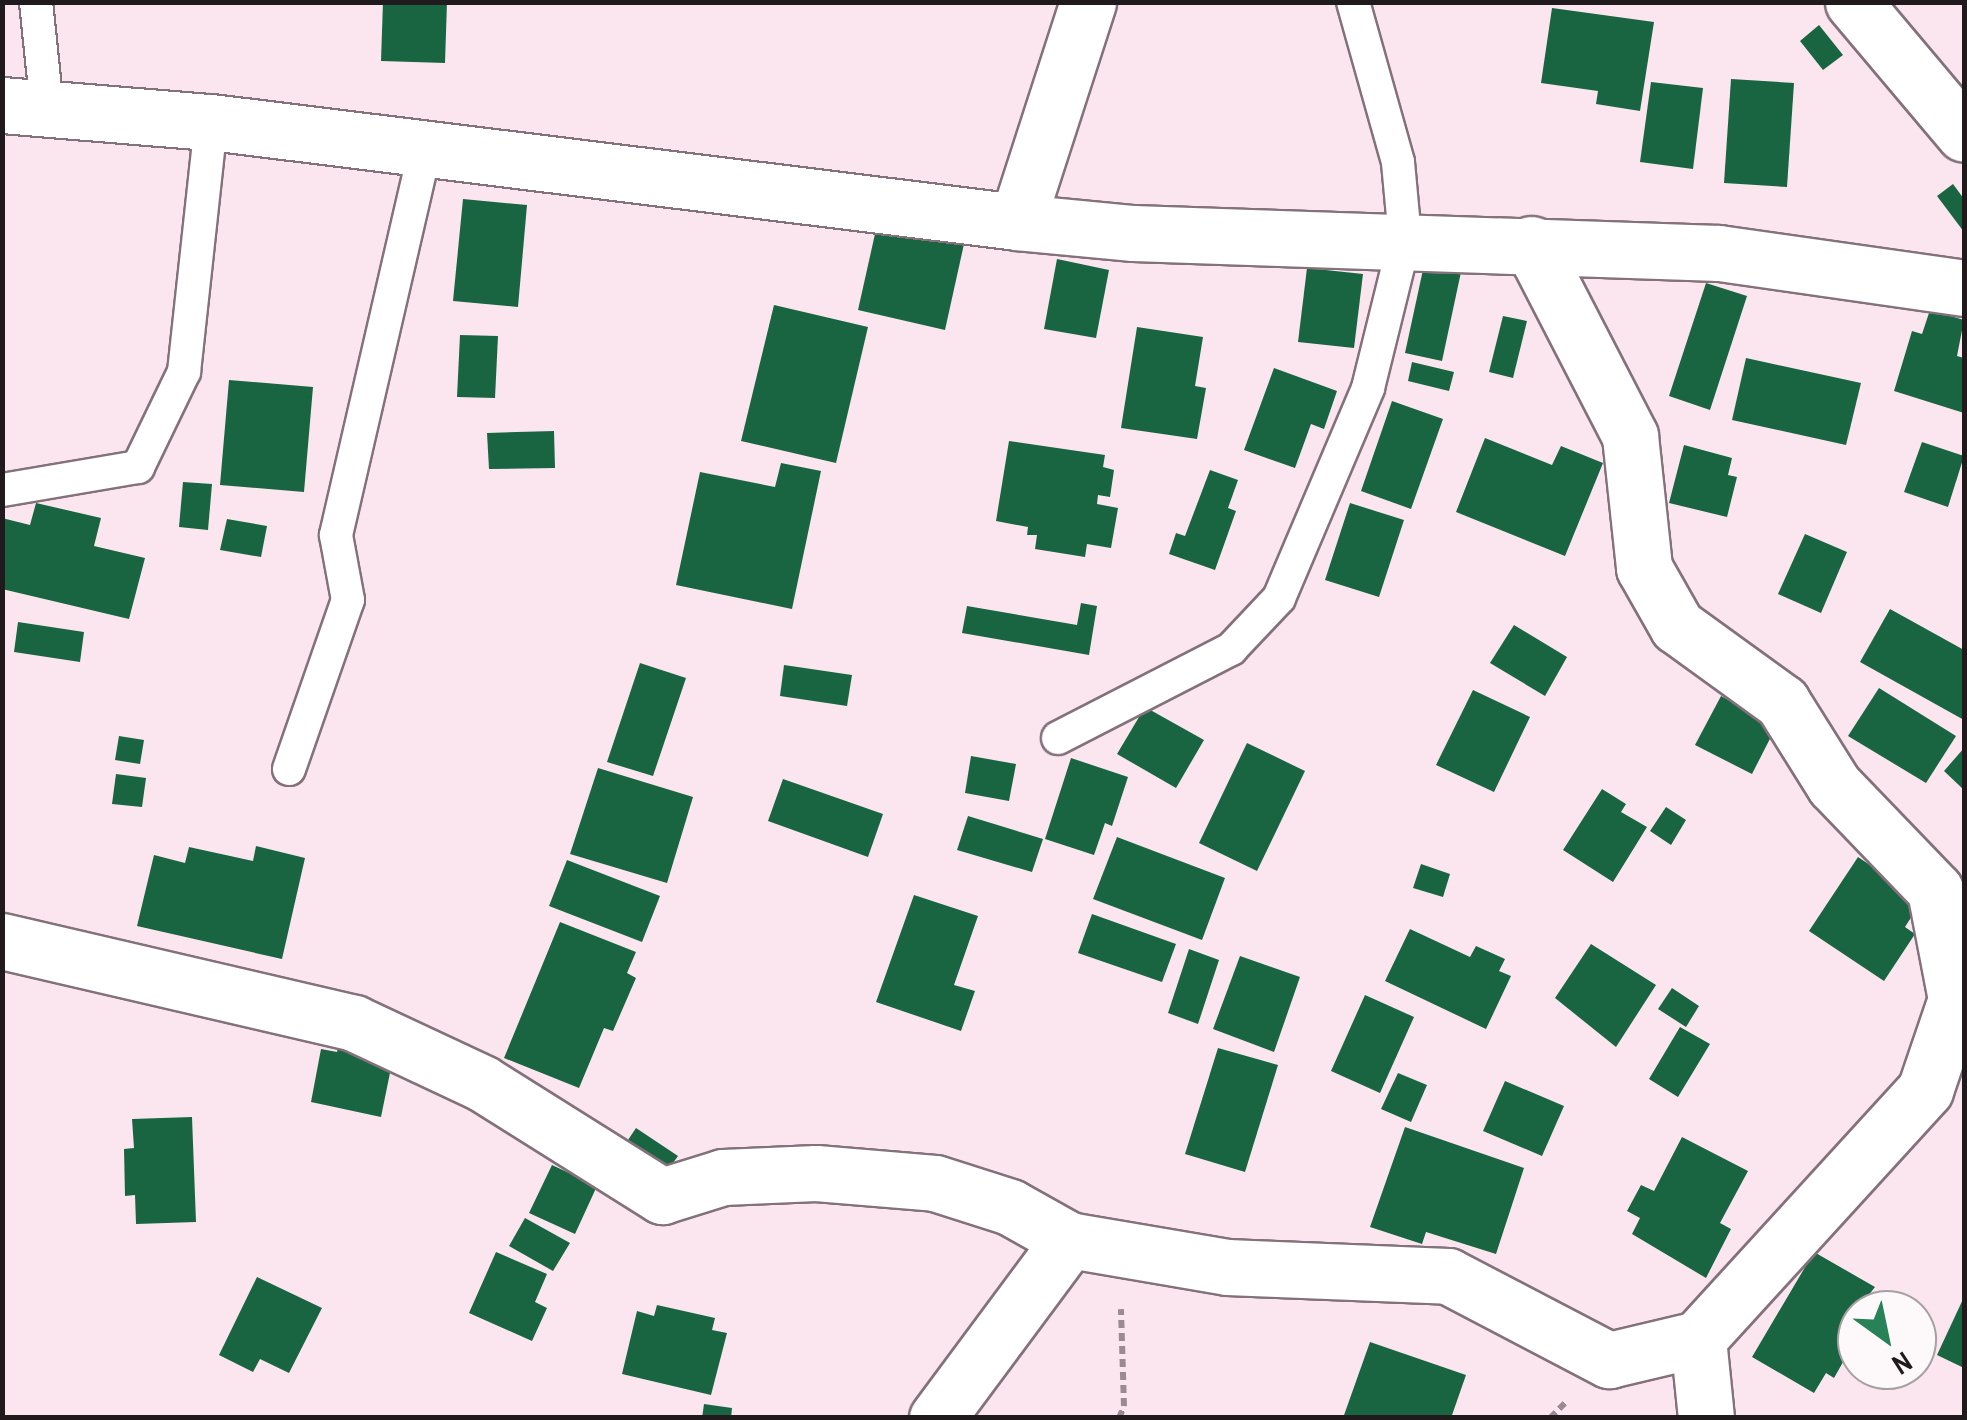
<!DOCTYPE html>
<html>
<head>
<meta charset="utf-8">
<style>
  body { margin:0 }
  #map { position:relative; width:1967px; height:1420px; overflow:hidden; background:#fbe6f0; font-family:"Archivo Narrow",sans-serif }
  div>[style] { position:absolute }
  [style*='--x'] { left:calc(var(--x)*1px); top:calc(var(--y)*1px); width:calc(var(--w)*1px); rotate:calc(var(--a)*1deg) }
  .building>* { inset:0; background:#196541 }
  .path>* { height:6px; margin-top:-3px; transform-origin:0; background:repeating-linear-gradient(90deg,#9a8b92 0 8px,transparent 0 13px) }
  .roads { filter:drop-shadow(2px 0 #83717b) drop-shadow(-2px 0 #83717b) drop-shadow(0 2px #83717b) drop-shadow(0 -2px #83717b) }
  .service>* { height:32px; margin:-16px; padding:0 16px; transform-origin:16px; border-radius:16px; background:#fff }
  .minor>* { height:55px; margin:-27.5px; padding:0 27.5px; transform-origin:27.5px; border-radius:27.5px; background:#fff }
  .tertiary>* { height:55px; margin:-27.5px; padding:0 27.5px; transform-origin:27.5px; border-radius:27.5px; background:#fff }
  span { translate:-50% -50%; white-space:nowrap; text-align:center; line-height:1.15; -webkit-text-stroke:10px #fdf9fb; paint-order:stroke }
  .frame { position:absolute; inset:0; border:5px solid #211a1d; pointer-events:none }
  .north { position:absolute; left:1837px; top:1290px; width:100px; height:100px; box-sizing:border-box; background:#fdf9fb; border:2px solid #a5a0a2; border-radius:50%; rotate:147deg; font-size:28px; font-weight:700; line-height:40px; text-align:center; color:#211a1d }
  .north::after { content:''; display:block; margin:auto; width:35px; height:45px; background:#288257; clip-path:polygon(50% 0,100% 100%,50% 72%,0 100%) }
</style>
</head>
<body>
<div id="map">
  <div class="building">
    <div style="clip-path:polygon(383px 2px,447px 2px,445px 63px,381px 61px)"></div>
    <div style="clip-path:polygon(1552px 8px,1654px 22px,1640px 111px,1596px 104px,1598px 91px,1541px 83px)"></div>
    <div style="clip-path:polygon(1819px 25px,1843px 55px,1823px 70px,1800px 41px)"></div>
    <div style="clip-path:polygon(1731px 79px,1794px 83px,1787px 187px,1724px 183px)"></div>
    <div style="clip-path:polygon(1651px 82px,1703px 88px,1693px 169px,1640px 162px)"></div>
    <div style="clip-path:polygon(1953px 184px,1964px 199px,1964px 232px,1937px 196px)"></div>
    <div style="clip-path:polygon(463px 199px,527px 205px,518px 307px,453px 301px)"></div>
    <div style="clip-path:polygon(877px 225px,964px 244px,945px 330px,858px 310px)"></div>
    <div style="clip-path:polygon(1057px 259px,1109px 270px,1096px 338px,1044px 329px)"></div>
    <div style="clip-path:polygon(1424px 265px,1461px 272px,1442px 361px,1405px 353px)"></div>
    <div style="clip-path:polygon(1307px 268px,1363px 274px,1354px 348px,1298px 342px)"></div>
    <div style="clip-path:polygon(1706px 283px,1747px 296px,1710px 410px,1669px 396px)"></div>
    <div style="clip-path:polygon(774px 305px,868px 327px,836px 463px,741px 441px)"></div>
    <div style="clip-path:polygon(1930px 310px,1964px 320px,1957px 356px,1964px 358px,1964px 413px,1894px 391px,1912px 331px,1922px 334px)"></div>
    <div style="clip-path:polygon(1503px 316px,1527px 321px,1513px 378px,1489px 372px)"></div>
    <div style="clip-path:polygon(1137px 327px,1203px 337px,1195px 386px,1206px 388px,1197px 439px,1121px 428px)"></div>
    <div style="clip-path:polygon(460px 335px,498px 336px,495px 398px,457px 397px)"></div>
    <div style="clip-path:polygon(1746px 358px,1861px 383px,1846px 445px,1732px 420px)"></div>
    <div style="clip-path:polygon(1412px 362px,1454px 372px,1449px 391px,1408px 381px)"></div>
    <div style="clip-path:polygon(1274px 368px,1337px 391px,1324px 429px,1311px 424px,1295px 468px,1244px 450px)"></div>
    <div style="clip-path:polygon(229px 380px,313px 387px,304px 492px,220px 485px)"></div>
    <div style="clip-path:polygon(1392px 401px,1443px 419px,1411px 509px,1361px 491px)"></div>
    <div style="clip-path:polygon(554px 431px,555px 468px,489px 469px,487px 433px)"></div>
    <div style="clip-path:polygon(1485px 438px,1552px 465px,1561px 446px,1603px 463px,1565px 556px,1456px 512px)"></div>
    <div style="clip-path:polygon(1009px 441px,1105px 455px,1103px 467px,1114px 470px,1110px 497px,1098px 495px,1097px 504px,1118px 508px,1111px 548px,1087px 544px,1085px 557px,1035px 549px,1037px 535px,1027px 535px,1028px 527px,996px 521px)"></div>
    <div style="clip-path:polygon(1922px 442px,1964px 456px,1948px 507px,1904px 492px)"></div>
    <div style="clip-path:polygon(1684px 445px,1732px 458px,1728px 475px,1737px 477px,1727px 517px,1669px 503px)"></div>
    <div style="clip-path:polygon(781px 463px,821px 471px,792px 609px,676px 585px,700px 472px,775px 487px)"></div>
    <div style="clip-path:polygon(1210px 470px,1238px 480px,1228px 508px,1236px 511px,1215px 570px,1169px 554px,1176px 533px,1185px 536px)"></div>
    <div style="clip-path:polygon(183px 482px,212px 484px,208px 530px,179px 527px)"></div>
    <div style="clip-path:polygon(36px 503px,101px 518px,94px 546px,145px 558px,129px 619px,2px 589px,2px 518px,30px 525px)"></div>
    <div style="clip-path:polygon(1350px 503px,1404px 520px,1379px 597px,1325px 580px)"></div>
    <div style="clip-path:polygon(227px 519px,267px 526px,261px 557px,220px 550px)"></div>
    <div style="clip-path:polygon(1805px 534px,1847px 552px,1821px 613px,1778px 594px)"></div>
    <div style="clip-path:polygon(1081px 603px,1097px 606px,1089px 655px,962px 633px,967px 606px,1077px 625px)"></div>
    <div style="clip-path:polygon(1890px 609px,1964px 650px,1964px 720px,1860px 662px)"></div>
    <div style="clip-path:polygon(18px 622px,84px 632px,80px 662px,14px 652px)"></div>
    <div style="clip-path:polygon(1514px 625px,1567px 657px,1545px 696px,1490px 663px)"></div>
    <div style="clip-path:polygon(640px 663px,686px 678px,653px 776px,607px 762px)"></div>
    <div style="clip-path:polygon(784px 665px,852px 675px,847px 706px,780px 696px)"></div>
    <div style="clip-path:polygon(1879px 688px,1956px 736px,1926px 783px,1848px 736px)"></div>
    <div style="clip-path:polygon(1473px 690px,1530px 717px,1494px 792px,1436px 765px)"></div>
    <div style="clip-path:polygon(1721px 696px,1777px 725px,1752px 774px,1695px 745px)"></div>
    <div style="clip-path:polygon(1145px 707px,1204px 740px,1176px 788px,1117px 754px)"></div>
    <div style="clip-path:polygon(119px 736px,144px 740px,140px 764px,115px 760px)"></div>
    <div style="clip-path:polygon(1247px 743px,1305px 771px,1257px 871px,1199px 843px)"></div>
    <div style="clip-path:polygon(1964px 748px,1964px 790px,1944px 771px)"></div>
    <div style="clip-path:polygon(971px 756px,1016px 764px,1009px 801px,965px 793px)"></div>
    <div style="clip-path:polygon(1071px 758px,1128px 777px,1112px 826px,1105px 823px,1094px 855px,1045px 839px)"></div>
    <div style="clip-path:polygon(598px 768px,693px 797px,667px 883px,570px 854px)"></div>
    <div style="clip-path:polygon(116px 774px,146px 778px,142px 807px,112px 804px)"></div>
    <div style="clip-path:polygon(783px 779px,883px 814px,868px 857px,768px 821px)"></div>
    <div style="clip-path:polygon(1602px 789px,1626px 804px,1621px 812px,1647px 827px,1613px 882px,1563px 850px)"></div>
    <div style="clip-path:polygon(1666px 807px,1686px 820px,1671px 845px,1650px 831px)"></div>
    <div style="clip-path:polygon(968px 816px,1043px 839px,1032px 872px,957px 850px)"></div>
    <div style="clip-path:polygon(1117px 837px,1225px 878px,1202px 940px,1093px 899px)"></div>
    <div style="clip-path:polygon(256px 846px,305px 858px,282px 959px,137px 926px,154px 855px,185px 863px,189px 847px,253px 861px)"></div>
    <div style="clip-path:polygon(1858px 857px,1922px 900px,1905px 927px,1915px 934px,1884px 981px,1809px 931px)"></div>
    <div style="clip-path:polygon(567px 860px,660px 896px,642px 942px,549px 906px)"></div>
    <div style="clip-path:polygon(1421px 864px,1450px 874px,1443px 897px,1413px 888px)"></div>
    <div style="clip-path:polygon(914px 895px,978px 916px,954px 985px,975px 991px,961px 1031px,876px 1002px)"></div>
    <div style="clip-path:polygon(1092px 914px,1176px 944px,1162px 982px,1078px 953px)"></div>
    <div style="clip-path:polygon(560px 922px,636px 952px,627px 973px,636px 978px,613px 1031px,604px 1028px,579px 1088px,504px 1058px)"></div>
    <div style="clip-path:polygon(1410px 929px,1470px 957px,1476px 946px,1505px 959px,1499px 971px,1511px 976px,1486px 1029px,1385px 981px)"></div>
    <div style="clip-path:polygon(1591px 944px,1656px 985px,1616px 1047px,1555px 998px)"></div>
    <div style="clip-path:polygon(1189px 949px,1219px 960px,1198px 1024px,1168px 1013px)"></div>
    <div style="clip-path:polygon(1240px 956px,1300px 977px,1274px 1052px,1213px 1029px)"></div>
    <div style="clip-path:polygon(1672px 988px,1699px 1006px,1686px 1027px,1658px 1009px)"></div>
    <div style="clip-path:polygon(1365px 995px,1414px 1017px,1380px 1093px,1331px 1071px)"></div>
    <div style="clip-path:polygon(1680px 1027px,1710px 1044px,1678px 1097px,1649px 1079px)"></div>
    <div style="clip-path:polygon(339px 1042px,392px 1063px,381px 1117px,311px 1102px,321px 1049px,337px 1052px)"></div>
    <div style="clip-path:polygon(1218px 1048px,1278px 1065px,1245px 1172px,1185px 1154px)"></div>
    <div style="clip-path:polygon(1398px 1073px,1427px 1085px,1411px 1122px,1381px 1109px)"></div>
    <div style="clip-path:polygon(1505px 1081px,1564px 1106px,1542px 1156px,1483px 1131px)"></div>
    <div style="clip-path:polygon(192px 1117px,196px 1222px,136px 1224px,135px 1195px,125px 1196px,124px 1149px,134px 1148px,132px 1119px)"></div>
    <div style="clip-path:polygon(1405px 1127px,1524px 1168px,1496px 1254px,1426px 1232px,1422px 1244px,1370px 1227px)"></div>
    <div style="clip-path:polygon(636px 1128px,678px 1156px,659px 1182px,618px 1155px)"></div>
    <div style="clip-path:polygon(1682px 1137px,1748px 1171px,1720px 1223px,1731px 1229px,1706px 1278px,1632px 1234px,1640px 1218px,1627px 1211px,1641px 1185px,1654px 1191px)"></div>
    <div style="clip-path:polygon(552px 1165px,597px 1186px,575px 1234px,529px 1213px)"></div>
    <div style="clip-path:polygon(525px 1218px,570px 1243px,553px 1271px,509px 1246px)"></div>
    <div style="clip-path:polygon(496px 1252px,547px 1274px,535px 1302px,547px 1308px,532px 1341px,469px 1313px)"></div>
    <div style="clip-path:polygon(1814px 1252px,1875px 1287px,1857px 1310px,1848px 1337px,1855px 1341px,1834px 1378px,1826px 1373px,1814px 1393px,1752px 1357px)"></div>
    <div style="clip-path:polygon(257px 1277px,322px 1308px,289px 1373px,260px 1359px,253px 1372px,219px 1355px)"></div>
    <div style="clip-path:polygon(1964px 1297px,1964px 1368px,1937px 1355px)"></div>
    <div style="clip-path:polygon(657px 1305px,715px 1318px,712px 1330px,727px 1333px,711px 1395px,622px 1374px,637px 1311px,654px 1316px)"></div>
    <div style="clip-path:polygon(1370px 1342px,1466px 1375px,1451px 1418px,1343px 1418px)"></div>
    <div style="clip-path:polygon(704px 1404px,732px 1408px,731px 1418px,702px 1418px)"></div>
  </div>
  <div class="path">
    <div style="--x:1119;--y:1418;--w:13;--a:-67"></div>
    <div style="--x:1124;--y:1406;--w:97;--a:-91.8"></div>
    <div style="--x:1550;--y:1418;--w:21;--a:-45"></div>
  </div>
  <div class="roads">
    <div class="service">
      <div style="--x:36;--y:2;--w:108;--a:84.1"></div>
      <div style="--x:2;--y:490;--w:138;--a:-9.6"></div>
      <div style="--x:138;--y:467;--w:106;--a:-64.2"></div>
      <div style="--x:184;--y:372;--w:251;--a:-83.8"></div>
      <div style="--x:1058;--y:738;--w:195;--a:-27.2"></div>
      <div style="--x:1231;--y:649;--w:70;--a:-46.7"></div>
      <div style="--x:1279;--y:598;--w:228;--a:-67"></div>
      <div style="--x:1368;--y:388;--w:154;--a:-76.1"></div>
      <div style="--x:1405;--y:238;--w:76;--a:-95.3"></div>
      <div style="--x:1398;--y:162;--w:166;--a:-105.7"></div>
      <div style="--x:289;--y:769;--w:179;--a:-70.8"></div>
      <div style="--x:348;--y:600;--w:66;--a:-100.5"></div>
      <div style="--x:336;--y:535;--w:397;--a:-77"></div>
    </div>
    <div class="minor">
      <div style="--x:2;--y:105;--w:210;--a:4.7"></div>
      <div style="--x:211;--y:122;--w:812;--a:7.07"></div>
      <div style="--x:1017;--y:222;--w:117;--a:5.4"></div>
      <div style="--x:1133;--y:233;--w:586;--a:1.95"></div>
      <div style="--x:1719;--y:253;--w:247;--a:8.1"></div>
      <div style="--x:1017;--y:222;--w:231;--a:-72.1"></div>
      <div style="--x:1531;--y:244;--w:216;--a:62.7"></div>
      <div style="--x:1630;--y:436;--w:133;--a:83.9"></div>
      <div style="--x:1644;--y:568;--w:67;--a:60.4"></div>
      <div style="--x:1677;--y:626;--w:130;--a:35.9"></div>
      <div style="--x:1782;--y:702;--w:98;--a:57.9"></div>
      <div style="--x:1834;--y:785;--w:146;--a:46.1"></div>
      <div style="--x:1935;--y:890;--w:111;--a:79.1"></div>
      <div style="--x:1956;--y:999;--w:96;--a:108.8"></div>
      <div style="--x:1925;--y:1090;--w:337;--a:132.4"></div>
      <div style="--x:1698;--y:1339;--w:79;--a:84.2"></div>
      <div style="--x:2;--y:941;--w:361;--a:13.1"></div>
      <div style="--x:354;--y:1023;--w:141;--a:25.1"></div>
      <div style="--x:482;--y:1083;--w:213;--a:32.1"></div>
      <div style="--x:662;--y:1196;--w:64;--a:-17.3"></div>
      <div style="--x:723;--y:1177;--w:93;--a:-2.5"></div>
      <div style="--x:816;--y:1173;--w:119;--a:4.8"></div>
      <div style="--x:935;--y:1183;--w:79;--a:17.7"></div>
      <div style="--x:1010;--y:1207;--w:68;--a:29.2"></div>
      <div style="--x:1069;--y:1240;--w:160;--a:9.7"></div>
      <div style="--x:1227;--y:1267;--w:221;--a:2.3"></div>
      <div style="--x:1448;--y:1276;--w:182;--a:27.6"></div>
      <div style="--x:1609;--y:1360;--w:91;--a:-13.3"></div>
      <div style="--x:937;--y:1418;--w:222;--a:-53.4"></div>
    </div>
    <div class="tertiary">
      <div style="--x:1853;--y:2;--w:172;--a:49.9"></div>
    </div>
  </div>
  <div class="frame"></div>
  <div class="north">N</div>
</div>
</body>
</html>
